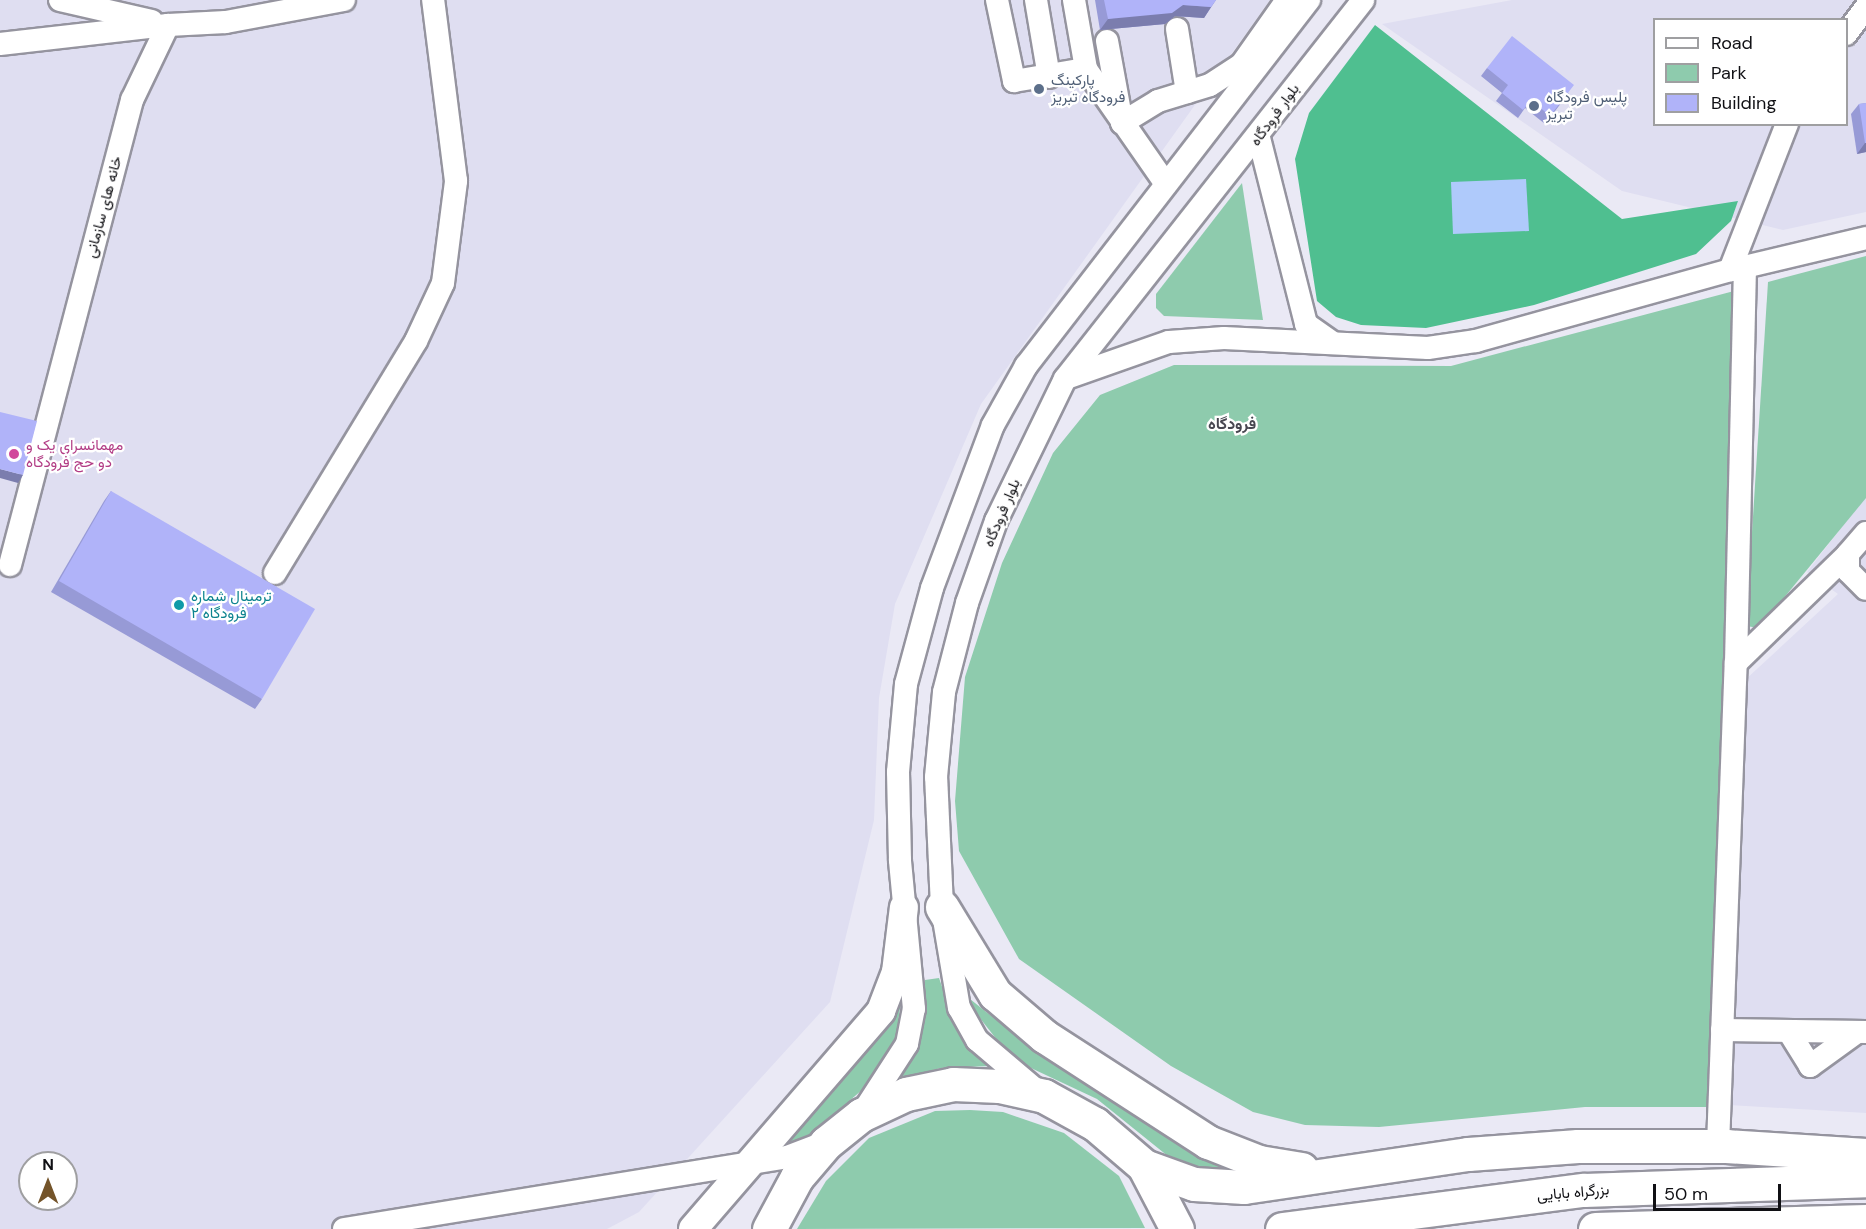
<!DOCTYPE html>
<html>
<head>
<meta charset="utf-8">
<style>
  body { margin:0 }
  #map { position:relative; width:1866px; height:1229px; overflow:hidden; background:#eae9f5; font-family:"DM Sans",Vazirmatn,sans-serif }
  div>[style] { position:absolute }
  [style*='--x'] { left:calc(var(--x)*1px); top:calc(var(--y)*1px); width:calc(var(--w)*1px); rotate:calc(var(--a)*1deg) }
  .built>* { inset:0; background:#dfdef1 }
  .green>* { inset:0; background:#8ecbad }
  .forest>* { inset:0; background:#4fbf90 }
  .water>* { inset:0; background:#afcafb }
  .roads { filter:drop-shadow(2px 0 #95949f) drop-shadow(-2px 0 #95949f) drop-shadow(0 2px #95949f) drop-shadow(0 -2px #95949f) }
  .minor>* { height:22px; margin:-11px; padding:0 11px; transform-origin:11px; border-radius:11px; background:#fff }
  .major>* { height:28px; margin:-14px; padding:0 14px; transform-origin:14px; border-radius:14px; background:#fff }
  .highway>* { height:33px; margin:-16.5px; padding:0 16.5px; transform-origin:16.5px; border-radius:16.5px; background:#fff }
  .wall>* { inset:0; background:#979ad6 }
  .shaded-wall>* { inset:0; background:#7b7dae }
  .building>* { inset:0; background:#b0b3f9 }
  .dots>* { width:16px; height:16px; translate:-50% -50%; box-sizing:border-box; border:3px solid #fff; border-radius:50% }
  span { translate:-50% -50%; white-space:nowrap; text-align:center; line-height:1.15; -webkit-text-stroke:4.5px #fff; paint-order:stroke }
  .service-label { font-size:15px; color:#4e5e75 }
  .left { translate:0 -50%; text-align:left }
  .street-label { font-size:15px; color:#101014 }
  .hotel-label { font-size:15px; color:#b23c85 }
  .culture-label { font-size:15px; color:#0d838f }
  .neighbourhood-label { font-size:16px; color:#484751; font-weight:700 }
  .legend { position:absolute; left:1653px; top:18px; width:195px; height:108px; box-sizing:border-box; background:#fff; border:2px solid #9f9fa1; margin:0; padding:8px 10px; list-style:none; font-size:18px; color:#101014 }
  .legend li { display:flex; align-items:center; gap:12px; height:30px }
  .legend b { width:30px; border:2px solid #9f9fa1 }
  .north { position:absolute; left:18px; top:1151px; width:60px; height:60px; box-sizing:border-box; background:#fff; border:2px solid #9f9fa1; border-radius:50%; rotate:0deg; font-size:16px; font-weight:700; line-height:24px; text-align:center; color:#101014 }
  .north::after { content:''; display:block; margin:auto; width:21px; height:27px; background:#74542a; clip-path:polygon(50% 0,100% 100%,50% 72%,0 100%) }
  .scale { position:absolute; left:1653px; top:1184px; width:128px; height:27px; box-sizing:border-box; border:3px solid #101014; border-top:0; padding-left:8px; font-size:18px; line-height:21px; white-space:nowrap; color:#101014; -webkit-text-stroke:4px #fff; paint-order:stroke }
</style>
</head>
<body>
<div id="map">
  <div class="built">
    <div style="clip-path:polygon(evenodd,0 0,1270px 0,981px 404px,895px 604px,879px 698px,874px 820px,830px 1002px,639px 1212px,607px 1229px,0 1229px,0 0,30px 1163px,66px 1163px,66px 1199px,30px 1199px,30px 1163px)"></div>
    <div style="clip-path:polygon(evenodd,1512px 0,1866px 0,1866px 212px,1783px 230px,1622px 191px,1382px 24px,1512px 0,1654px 20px,1846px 20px,1846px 124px,1654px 124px,1654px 20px)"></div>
    <div style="clip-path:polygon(1866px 496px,1866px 1113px,1729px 1105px,1745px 680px,1838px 594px,1807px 572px)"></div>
  </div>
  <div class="green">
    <div style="clip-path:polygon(1242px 183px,1263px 320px,1164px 316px,1156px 308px,1156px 294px)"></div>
    <div style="clip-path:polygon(1866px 256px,1866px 498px,1759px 628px,1746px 626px,1768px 282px)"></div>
    <div style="clip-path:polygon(1734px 291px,1712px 1107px,1585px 1107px,1379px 1127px,1305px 1125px,1253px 1112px,1171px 1066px,1019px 959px,959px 851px,955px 801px,965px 677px,1002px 563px,1053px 453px,1100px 395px,1174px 365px,1451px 366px)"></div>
    <div style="clip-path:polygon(939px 978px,957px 1030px,991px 1066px,941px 1068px,901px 1078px,924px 1024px,925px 980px)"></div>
    <div style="clip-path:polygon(963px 983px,970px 999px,990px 1015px,1180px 1139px,1249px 1172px,1195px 1168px,1169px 1157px,1097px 1099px,1012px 1059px,972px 1008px)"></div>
    <div style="clip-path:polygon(902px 995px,895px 1043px,878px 1076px,802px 1142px,775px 1147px,865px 1053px)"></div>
    <div style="clip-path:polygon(970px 1110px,1003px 1112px,1064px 1133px,1119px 1176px,1145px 1228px,797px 1229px,826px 1181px,869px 1138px,935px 1111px)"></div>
  </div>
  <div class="forest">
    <div style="clip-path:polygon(1375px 25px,1622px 219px,1738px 201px,1731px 221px,1696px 254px,1534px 305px,1426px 328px,1361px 325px,1336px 317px,1317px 301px,1295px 159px,1309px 113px)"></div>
  </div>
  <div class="water">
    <div style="clip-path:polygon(1526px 179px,1529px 231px,1453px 234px,1451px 182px)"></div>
  </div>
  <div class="roads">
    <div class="minor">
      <div style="--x:60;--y:0;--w:94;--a:12.9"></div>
      <div style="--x:997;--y:0;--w:83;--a:78.1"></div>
      <div style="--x:1014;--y:81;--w:73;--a:-9.5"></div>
      <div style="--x:1036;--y:0;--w:78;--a:80.4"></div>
      <div style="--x:1074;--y:0;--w:70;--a:80.1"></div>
      <div style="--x:1086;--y:69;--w:140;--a:55.2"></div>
      <div style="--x:1177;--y:29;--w:64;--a:81"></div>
      <div style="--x:1846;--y:34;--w:34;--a:-53"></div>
      <div style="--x:1107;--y:41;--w:83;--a:79.6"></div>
      <div style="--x:1122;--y:123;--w:42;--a:-31.4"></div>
      <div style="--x:1158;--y:101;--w:54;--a:-17.1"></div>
      <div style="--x:1210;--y:85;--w:37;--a:-33"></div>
      <div style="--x:1241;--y:65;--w:80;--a:-54.7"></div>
      <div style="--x:0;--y:44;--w:169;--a:-6.5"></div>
      <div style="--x:1259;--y:138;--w:192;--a:75.8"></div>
      <div style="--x:1306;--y:324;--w:33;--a:35"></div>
      <div style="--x:1732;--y:270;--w:138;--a:-13.4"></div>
      <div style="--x:1066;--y:378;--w:109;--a:-19.3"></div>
      <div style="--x:1169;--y:342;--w:55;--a:-4.2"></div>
      <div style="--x:1224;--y:338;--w:204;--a:2.8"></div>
      <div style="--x:1428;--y:348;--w:49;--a:-8.3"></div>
      <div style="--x:1476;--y:341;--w:264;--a:-15.6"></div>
      <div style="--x:1730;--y:270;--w:157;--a:-68.7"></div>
      <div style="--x:1866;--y:533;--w:28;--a:131"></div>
      <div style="--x:1848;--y:554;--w:17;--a:90"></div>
      <div style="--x:1848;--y:571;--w:25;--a:45"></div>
      <div style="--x:10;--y:565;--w:481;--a:-75.3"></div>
      <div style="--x:132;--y:100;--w:83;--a:-64.4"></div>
      <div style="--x:168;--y:25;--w:58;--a:-3"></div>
      <div style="--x:226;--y:22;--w:120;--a:-10.6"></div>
      <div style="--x:275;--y:573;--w:271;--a:-58.7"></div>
      <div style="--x:416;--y:341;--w:64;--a:-65"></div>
      <div style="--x:443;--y:283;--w:103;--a:-82.7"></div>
      <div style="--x:456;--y:181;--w:182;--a:-97.2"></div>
      <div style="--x:1736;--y:663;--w:396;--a:-88.7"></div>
      <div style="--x:1722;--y:1030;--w:144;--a:0.8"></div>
      <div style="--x:1789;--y:1032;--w:40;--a:58"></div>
      <div style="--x:1810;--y:1066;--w:58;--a:-35.9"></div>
      <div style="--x:1036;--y:1090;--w:77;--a:-139.7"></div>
      <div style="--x:977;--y:1040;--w:37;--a:-119"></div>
      <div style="--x:959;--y:1008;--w:102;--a:-99.6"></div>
      <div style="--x:942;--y:907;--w:130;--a:-92.6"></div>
      <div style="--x:936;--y:777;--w:85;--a:-84.6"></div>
      <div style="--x:944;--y:692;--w:92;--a:-75.5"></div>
      <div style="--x:967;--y:603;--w:87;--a:-70.5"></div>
      <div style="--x:996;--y:521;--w:158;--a:-64.1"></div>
      <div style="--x:1065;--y:379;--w:482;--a:-51.8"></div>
      <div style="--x:863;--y:1112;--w:81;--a:-57.1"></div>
      <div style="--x:907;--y:1044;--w:36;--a:-79"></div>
      <div style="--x:914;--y:1009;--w:150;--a:-95.4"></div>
      <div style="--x:900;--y:860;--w:88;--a:-91.3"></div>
      <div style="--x:898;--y:772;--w:88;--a:-84.8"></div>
      <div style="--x:906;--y:684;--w:99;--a:-74.8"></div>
      <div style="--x:932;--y:588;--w:174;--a:-69.5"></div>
      <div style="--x:993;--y:425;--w:68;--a:-60.8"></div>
      <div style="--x:1026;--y:366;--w:463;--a:-52.3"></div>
      <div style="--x:1718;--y:1146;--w:483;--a:-87.9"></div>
      <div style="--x:1736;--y:663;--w:156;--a:-44.2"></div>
      <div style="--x:344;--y:1229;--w:449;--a:-9.2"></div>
      <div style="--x:787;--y:1157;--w:40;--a:-21"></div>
    </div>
    <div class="major">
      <div style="--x:693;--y:1229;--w:288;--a:-49.2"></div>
      <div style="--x:881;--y:1011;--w:42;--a:-69"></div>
      <div style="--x:896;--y:972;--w:65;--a:-83"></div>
    </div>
    <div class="highway">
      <div style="--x:942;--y:907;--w:102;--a:58.7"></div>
      <div style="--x:995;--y:994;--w:65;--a:40.6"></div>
      <div style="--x:1044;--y:1036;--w:195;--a:32.9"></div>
      <div style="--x:1208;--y:1142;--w:55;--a:21.4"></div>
      <div style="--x:1259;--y:1162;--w:43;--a:9.5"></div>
      <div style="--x:1144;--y:1166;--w:53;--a:19.8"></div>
      <div style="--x:1194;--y:1184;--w:50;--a:3.4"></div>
      <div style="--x:1244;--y:1187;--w:226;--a:-8.4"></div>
      <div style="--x:1468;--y:1154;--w:110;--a:-4.2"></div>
      <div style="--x:1578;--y:1146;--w:148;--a:0"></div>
      <div style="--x:1726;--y:1146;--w:140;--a:3.7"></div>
      <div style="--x:769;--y:1229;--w:59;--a:-61.7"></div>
      <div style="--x:797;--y:1177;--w:45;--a:-49.5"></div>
      <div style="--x:826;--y:1143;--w:45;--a:-38.7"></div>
      <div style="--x:861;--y:1115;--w:50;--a:-25"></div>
      <div style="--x:906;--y:1094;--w:48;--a:-12"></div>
      <div style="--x:953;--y:1084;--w:46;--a:2.5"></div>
      <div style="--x:999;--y:1086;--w:46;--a:12.5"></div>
      <div style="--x:1044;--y:1096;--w:58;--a:28.8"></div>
      <div style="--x:1095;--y:1124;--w:65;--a:40.6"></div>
      <div style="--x:1144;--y:1166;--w:71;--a:62.4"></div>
      <div style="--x:1282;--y:1229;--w:305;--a:-7.4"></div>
      <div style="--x:1584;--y:1190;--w:282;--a:-2"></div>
      <div style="--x:1595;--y:1229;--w:271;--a:-1.7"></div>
    </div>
  </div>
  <div class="wall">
    <div style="clip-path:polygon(1095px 0,1216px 0,1204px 18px,1175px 16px,1165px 24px,1100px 30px)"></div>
    <div style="clip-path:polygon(1487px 68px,1569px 93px,1545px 124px,1525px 108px,1518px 118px,1496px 101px,1502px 93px,1481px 76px)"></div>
    <div style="clip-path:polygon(1866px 103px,1866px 152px,1857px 154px,1851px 114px,1859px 104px)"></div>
    <div style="clip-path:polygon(111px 491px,262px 699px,255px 709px,51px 592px,104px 501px)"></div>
  </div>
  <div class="shaded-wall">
    <div style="clip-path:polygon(1183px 5px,1211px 7px,1204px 18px,1175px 16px,1165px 24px,1100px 30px,1108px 19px)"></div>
    <div style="clip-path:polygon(1865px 143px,1866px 143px,1866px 152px,1857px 154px)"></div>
    <div style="clip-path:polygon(0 469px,23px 475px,18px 483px,0 478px)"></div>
  </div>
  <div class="building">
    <div style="clip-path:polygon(1104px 0,1216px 0,1211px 7px,1183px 5px,1172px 13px,1108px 19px)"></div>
    <div style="clip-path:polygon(1512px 36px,1574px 85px,1550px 116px,1531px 100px,1523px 110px,1502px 93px,1508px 85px,1487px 68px)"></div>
    <div style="clip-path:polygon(1866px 103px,1866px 143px,1865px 143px,1859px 104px)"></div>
    <div style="clip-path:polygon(0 412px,37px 421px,23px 475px,0 469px)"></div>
    <div style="clip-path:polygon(111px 491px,315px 609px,262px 699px,59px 581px)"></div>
  </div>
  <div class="dots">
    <div style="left:1039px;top:89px;background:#5c6f8a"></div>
    <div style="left:1534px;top:106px;background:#5c6f8a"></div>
    <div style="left:14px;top:454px;background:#d1479c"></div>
    <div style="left:179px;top:605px;background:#0f9aa8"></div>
  </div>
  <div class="service-label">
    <span class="left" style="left:1051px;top:89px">پارکینگ<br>فرودگاه تبریز</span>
    <span class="left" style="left:1546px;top:106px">پلیس فرودگاه<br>تبریز</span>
  </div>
  <div class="street-label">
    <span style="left:1275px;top:115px;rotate:-54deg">بلوار فرودگاه</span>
    <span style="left:104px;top:207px;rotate:-75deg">خانه های سازمانی</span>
    <span style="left:1002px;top:513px;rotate:-67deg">بلوار فرودگاه</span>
    <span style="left:1573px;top:1193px;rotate:-5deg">بزرگراه بابایی</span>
  </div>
  <div class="hotel-label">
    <span class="left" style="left:26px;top:454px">مهمانسرای یک و<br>دو حج فرودگاه</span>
  </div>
  <div class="culture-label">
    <span class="left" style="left:191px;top:605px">ترمينال شماره<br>۲ فرودگاه</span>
  </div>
  <div class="neighbourhood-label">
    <span style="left:1232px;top:424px">فرودگاه</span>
  </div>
  <ul class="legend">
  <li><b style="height:8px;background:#fff"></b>Road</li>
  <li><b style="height:16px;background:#8ecbad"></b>Park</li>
  <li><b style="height:16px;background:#b0b3f9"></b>Building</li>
  </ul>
  <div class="north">N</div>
  <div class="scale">50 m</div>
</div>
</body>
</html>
